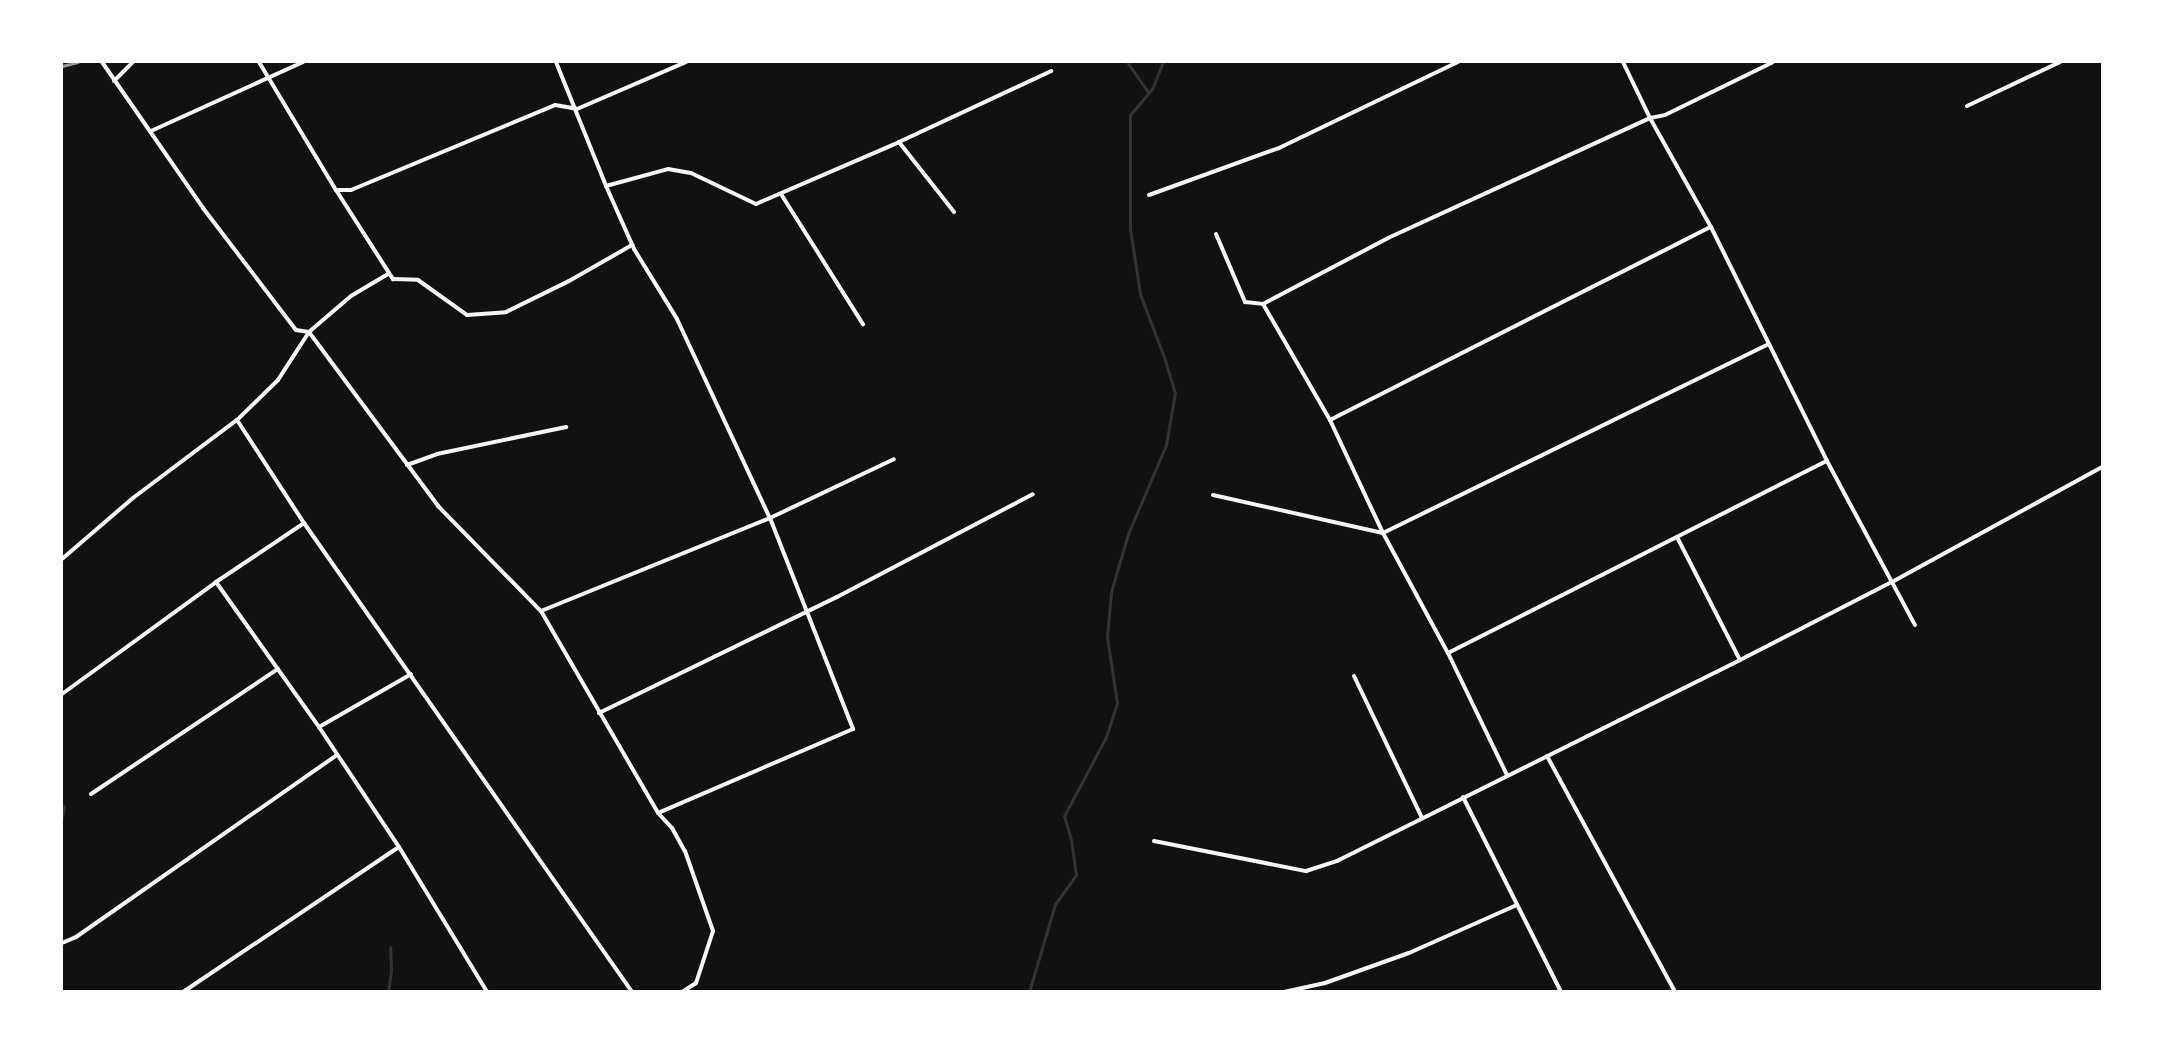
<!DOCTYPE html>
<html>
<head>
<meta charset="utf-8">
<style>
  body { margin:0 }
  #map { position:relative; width:2164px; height:1053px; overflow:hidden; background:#111; font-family:Ubuntu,sans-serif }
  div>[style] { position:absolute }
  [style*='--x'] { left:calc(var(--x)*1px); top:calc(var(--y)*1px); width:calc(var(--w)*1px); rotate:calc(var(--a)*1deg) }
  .stream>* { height:3px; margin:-1.5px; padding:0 1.5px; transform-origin:1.5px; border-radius:1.5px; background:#333 }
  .minor>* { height:4px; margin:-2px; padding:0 2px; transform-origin:2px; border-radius:2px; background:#f5f5f5 }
  .rail>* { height:3px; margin:-1.5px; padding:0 1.5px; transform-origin:1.5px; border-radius:1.5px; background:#9a9a9a }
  span { translate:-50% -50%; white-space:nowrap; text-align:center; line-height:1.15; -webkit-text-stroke:5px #fff; paint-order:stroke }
  .frame { position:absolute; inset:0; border:63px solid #fff; pointer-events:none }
</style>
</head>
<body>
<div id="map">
  <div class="stream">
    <div style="--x:1127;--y:62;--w:37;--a:55"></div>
    <div style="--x:62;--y:817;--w:11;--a:-80"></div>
    <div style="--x:388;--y:992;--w:22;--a:-82"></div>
    <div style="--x:391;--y:970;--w:23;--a:-92"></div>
    <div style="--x:1029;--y:992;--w:92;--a:-73.5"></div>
    <div style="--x:1055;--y:904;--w:36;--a:-54"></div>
    <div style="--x:1076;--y:875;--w:35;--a:-98"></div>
    <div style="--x:1071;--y:840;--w:25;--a:-106"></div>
    <div style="--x:1064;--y:816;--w:89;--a:-62"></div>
    <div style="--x:1106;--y:737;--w:36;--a:-72"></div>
    <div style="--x:1117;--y:703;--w:67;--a:-98.6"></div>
    <div style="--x:1107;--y:637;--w:45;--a:-84.9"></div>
    <div style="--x:1111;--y:592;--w:60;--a:-73.7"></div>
    <div style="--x:1128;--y:534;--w:97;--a:-66.9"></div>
    <div style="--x:1166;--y:445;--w:53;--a:-80.2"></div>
    <div style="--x:1175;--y:393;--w:38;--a:-107"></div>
    <div style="--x:1164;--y:357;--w:67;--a:-110.9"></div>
    <div style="--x:1140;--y:294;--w:66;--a:-98.7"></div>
    <div style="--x:1130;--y:229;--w:114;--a:-90"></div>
    <div style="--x:1130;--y:115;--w:34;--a:-50"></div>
    <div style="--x:1152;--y:89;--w:29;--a:-68"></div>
  </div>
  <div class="minor">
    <div style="--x:102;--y:62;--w:178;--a:55.3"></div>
    <div style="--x:203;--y:208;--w:153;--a:52.7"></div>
    <div style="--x:296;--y:330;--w:13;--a:9"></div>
    <div style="--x:309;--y:332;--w:217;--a:53.4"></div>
    <div style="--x:438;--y:506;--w:147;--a:45.6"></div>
    <div style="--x:541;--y:611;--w:233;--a:59.9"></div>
    <div style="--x:658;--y:813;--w:21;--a:47"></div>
    <div style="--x:672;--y:828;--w:26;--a:61"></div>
    <div style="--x:685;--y:851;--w:85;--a:70.7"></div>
    <div style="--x:713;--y:931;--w:55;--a:108.1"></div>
    <div style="--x:696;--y:983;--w:17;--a:147"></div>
    <div style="--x:259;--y:62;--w:149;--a:59"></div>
    <div style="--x:336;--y:190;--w:15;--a:0"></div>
    <div style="--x:351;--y:190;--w:221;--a:-22.6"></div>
    <div style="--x:555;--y:105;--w:22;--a:10"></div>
    <div style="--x:577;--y:109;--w:119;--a:-23.3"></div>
    <div style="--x:556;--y:62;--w:134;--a:68"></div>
    <div style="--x:606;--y:186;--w:69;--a:66"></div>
    <div style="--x:634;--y:249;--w:82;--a:58.4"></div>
    <div style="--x:677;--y:319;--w:220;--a:65"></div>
    <div style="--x:770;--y:518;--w:227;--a:68.5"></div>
    <div style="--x:853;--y:729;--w:212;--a:156.7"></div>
    <div style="--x:1623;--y:62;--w:62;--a:64.3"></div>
    <div style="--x:1650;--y:118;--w:125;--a:60.8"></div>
    <div style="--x:1711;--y:227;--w:261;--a:63.6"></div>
    <div style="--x:1827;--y:461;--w:186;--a:61.8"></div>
    <div style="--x:114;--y:81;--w:27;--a:-45"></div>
    <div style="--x:1967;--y:106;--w:103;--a:-25.3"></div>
    <div style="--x:151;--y:131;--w:167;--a:-24.4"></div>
    <div style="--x:899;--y:142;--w:89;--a:51.8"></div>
    <div style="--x:606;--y:186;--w:64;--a:-15.3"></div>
    <div style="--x:668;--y:169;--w:23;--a:10"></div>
    <div style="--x:691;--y:173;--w:72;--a:25.5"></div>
    <div style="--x:756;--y:204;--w:156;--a:-23.4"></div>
    <div style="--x:899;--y:142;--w:168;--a:-25"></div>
    <div style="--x:336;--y:190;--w:106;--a:57.4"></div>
    <div style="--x:393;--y:279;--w:25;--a:2"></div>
    <div style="--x:418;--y:280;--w:60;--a:35.5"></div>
    <div style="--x:467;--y:315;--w:39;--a:-4"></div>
    <div style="--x:506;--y:312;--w:70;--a:-26.2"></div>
    <div style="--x:569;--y:281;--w:73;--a:-29.7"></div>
    <div style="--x:781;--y:194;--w:154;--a:57.8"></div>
    <div style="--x:1149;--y:195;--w:138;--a:-19.9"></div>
    <div style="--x:1279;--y:148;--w:199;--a:-25.7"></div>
    <div style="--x:1216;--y:234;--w:74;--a:66.9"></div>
    <div style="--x:1245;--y:302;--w:18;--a:6"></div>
    <div style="--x:1263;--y:304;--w:141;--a:-27.8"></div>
    <div style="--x:1388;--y:238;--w:288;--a:-24.6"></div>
    <div style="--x:1650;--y:118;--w:15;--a:-11"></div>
    <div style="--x:1665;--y:115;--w:120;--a:-26.1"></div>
    <div style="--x:388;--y:274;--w:43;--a:149.3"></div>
    <div style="--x:351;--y:296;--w:55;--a:139.4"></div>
    <div style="--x:309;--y:332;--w:57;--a:122.9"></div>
    <div style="--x:278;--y:380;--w:57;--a:135.7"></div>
    <div style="--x:237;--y:420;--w:123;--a:57"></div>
    <div style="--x:304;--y:523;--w:572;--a:55.03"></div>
    <div style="--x:1263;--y:304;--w:134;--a:60"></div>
    <div style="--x:1330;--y:420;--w:125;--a:64.9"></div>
    <div style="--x:1383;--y:533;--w:136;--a:61.6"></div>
    <div style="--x:1448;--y:653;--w:136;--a:64.2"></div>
    <div style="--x:1330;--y:420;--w:427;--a:-26.9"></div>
    <div style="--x:407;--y:465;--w:32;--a:-20"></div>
    <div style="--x:437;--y:454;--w:132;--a:-11.8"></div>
    <div style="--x:1213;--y:495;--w:174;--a:12.6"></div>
    <div style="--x:1383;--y:533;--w:429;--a:-26.1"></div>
    <div style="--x:1677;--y:537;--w:138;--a:62.9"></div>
    <div style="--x:62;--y:559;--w:94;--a:-40.7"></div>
    <div style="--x:133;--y:498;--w:130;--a:-36.9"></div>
    <div style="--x:216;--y:582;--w:178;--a:54.6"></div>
    <div style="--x:319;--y:727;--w:144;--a:56.3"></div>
    <div style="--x:399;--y:847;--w:170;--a:58.7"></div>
    <div style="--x:541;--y:611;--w:247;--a:-22.1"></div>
    <div style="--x:770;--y:518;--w:137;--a:-25.4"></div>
    <div style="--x:1448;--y:653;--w:425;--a:-26.9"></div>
    <div style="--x:1354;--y:676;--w:157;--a:64.4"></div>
    <div style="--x:62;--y:694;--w:190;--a:-36"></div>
    <div style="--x:216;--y:582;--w:106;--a:-33.8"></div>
    <div style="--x:599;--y:713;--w:265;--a:-26"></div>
    <div style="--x:837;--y:597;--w:221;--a:-27.7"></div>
    <div style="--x:319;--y:727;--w:106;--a:-29.9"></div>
    <div style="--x:1547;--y:756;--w:268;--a:61.5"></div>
    <div style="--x:91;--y:794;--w:225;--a:-33.8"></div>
    <div style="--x:1463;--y:797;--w:218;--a:63.3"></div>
    <div style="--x:1154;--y:841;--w:155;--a:11.2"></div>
    <div style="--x:1306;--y:871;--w:33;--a:-18"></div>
    <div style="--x:1337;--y:861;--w:450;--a:-26.5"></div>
    <div style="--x:1740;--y:660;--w:171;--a:-27.2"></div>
    <div style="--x:1892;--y:582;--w:239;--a:-28.7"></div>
    <div style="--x:62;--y:943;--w:15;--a:-23"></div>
    <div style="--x:76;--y:937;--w:318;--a:-34.9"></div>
    <div style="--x:183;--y:992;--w:260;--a:-33.9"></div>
    <div style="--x:1284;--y:992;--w:42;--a:-12.4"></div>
    <div style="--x:1325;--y:983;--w:89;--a:-19.7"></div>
    <div style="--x:1409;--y:953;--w:118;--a:-24"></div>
  </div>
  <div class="rail">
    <div style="--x:62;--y:66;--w:16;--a:-14"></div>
  </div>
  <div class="frame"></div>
</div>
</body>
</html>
